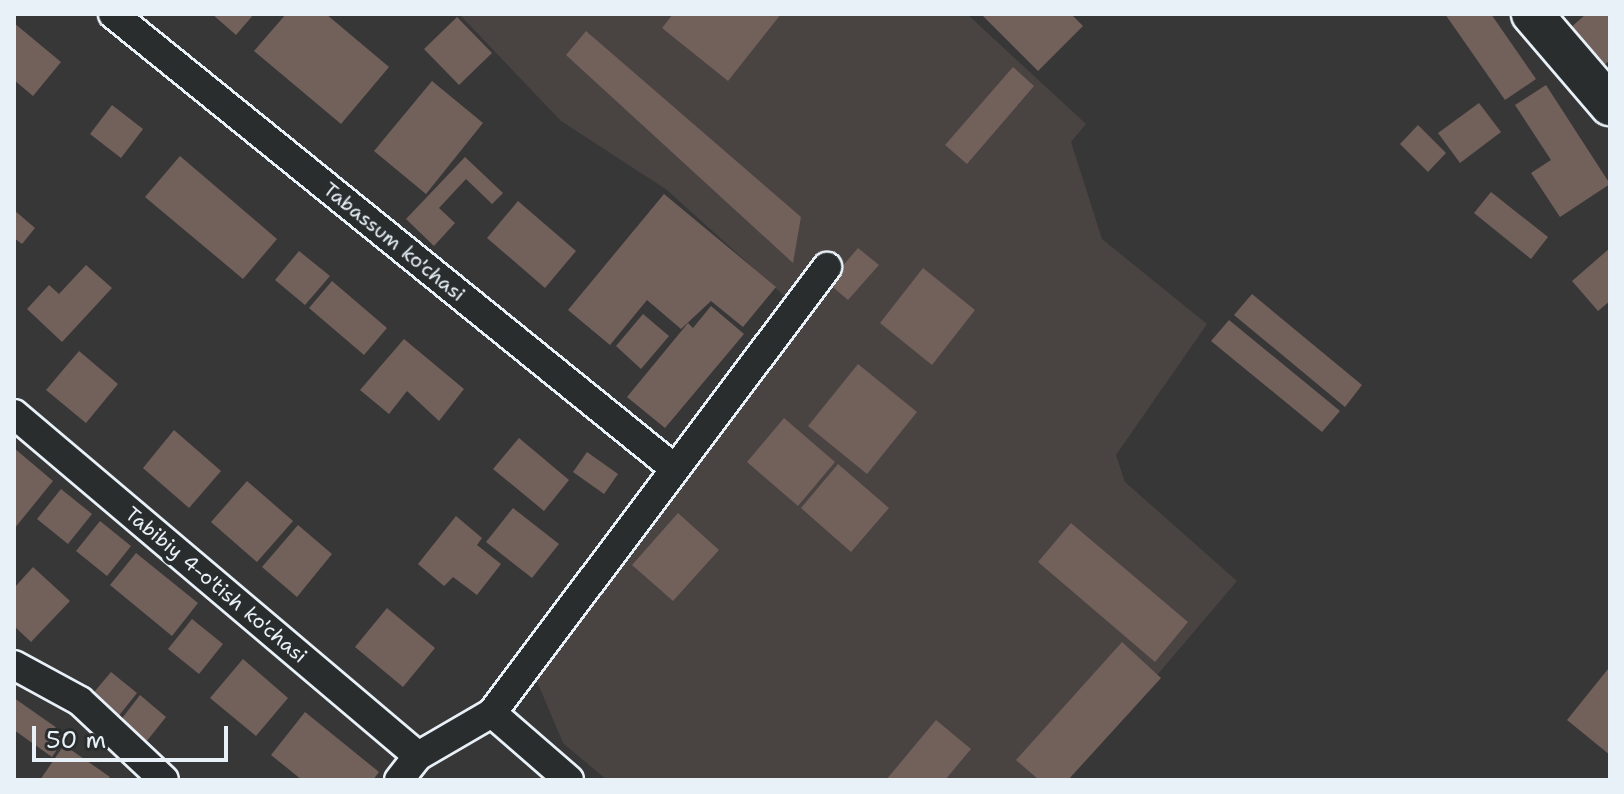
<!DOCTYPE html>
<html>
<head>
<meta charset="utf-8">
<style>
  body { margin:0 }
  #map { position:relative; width:1624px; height:794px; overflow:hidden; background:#383737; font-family:"Shantell Sans",sans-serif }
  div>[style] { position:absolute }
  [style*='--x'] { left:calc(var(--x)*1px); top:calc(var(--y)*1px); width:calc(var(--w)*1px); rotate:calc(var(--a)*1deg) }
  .built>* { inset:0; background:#494342 }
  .building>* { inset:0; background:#72605b }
  .roads { filter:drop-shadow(2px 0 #e8f1f8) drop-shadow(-2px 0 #e8f1f8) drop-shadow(0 2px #e8f1f8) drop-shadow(0 -2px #e8f1f8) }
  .street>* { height:28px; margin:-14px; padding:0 14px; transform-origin:14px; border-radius:14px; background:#2a2d2e }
  .secondary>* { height:40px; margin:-20px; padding:0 20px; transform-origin:20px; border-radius:20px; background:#2a2d2e }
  span { translate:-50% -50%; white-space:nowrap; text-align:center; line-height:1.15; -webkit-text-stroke:8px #2a2d2e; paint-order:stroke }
  .street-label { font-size:20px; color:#e8f1f8 }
  .frame { position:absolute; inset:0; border:16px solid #e8f1f8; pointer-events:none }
  .scale { position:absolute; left:32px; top:726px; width:196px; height:36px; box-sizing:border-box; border:4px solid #e8f1f8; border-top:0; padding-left:10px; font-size:24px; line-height:28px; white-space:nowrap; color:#e8f1f8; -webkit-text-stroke:6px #2a2d2e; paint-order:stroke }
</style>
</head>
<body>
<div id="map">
  <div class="built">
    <div style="clip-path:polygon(459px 14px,967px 14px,1086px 124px,1071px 142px,1102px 239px,1207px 324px,1116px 455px,1125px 482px,1237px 581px,1068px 780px,607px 780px,563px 743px,536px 679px,792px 303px,667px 190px,561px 121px)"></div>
  </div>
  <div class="building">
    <div style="clip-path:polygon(212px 14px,254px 14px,236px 35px)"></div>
    <div style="clip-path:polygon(286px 14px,326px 14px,389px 67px,341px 124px,254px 51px)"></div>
    <div style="clip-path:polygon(673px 14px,781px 14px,728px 81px,662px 28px)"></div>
    <div style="clip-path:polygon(981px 14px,1071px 14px,1083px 26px,1038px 71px)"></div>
    <div style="clip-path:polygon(1445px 14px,1491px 14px,1536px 79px,1505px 100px)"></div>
    <div style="clip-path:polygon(1586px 14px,1610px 14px,1610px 60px,1602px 67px,1569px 29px)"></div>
    <div style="clip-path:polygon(457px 17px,492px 53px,459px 85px,424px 49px)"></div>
    <div style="clip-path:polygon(14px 23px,61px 62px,33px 96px,14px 80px)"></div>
    <div style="clip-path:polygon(586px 31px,801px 217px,793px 263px,566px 55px)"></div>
    <div style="clip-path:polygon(1013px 67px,1034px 86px,967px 164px,945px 145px)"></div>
    <div style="clip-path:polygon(432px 81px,483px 123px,426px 194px,374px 151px)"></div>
    <div style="clip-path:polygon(1546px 85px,1610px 184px,1560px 217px,1531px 173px,1551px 160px,1515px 105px)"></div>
    <div style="clip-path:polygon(1479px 103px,1501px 132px,1460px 163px,1438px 133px)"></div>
    <div style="clip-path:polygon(112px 105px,143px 129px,121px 158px,90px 134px)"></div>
    <div style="clip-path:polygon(1418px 125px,1446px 153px,1428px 172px,1400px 144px)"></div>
    <div style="clip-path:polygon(180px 156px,277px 239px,243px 279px,145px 197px)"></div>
    <div style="clip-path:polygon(465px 157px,503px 193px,492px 204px,466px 179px,439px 208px,455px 223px,434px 246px,406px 219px)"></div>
    <div style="clip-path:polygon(1491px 192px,1548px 237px,1531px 259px,1474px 213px)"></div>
    <div style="clip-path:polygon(664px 194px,776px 287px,743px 327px,711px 301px,681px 329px,647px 300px,610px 345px,568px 310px)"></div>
    <div style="clip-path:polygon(518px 201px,576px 251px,545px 288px,487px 238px)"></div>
    <div style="clip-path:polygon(14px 210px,35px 228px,22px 244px,14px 238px)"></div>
    <div style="clip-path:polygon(858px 248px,879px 265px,848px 300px,828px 283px)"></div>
    <div style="clip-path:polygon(1610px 248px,1610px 301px,1598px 311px,1572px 281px)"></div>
    <div style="clip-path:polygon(299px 251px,330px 276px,305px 305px,275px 280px)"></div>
    <div style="clip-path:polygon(86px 265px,112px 288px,62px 342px,27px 309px,49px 285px,59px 294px)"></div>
    <div style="clip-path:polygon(923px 268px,975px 310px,932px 365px,880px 323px)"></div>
    <div style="clip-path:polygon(332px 281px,387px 328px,364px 355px,309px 308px)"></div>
    <div style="clip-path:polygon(1252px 294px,1362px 385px,1345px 407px,1234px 315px)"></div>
    <div style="clip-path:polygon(711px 306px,744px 334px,665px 428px,627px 397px,688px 323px,693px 328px)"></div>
    <div style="clip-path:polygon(643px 314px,669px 336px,641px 369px,616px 346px)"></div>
    <div style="clip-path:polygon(1229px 320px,1340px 411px,1322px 432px,1211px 341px)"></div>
    <div style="clip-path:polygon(404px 339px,464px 389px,439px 421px,407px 391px,389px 414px,360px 390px)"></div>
    <div style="clip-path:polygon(79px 351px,118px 384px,86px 423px,46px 390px)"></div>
    <div style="clip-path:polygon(858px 364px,917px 412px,867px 474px,808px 426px)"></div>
    <div style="clip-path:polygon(784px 418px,835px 462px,798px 506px,747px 462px)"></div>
    <div style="clip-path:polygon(174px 430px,221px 471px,189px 508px,143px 468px)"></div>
    <div style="clip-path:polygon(519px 438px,569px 480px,544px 511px,493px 469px)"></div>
    <div style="clip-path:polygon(14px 448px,53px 481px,14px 529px)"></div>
    <div style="clip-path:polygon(587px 452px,618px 474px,604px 494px,573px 472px)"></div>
    <div style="clip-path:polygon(838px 464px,889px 508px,851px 552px,801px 508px)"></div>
    <div style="clip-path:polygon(247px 481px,293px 521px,257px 562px,211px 522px)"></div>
    <div style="clip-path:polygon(61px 489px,92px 514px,68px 544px,37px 519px)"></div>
    <div style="clip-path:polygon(513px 508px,559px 544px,532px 578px,486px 542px)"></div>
    <div style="clip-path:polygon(678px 513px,719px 550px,673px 601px,632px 565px)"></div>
    <div style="clip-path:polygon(456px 516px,482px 538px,477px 545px,501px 564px,477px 595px,453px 577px,444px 586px,418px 564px)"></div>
    <div style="clip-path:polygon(100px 521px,131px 546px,107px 576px,76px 551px)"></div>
    <div style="clip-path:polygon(1071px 523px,1188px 622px,1155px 662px,1038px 562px)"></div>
    <div style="clip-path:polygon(298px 525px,332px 554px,297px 597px,262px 567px)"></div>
    <div style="clip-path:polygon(136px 553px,198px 603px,172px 636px,110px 585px)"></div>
    <div style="clip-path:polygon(33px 567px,70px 601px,31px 642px,14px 626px,14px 588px)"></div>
    <div style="clip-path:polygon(387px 608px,435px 648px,403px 687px,355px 647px)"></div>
    <div style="clip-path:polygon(192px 619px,223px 644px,199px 674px,168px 649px)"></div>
    <div style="clip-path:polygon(1122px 642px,1161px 678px,1068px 780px,1039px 780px,1016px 760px)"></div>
    <div style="clip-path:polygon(243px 659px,288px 698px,256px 736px,210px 698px)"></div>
    <div style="clip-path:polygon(1608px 669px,1610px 671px,1610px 755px,1567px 720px)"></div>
    <div style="clip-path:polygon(111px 672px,137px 693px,117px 718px,90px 697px)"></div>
    <div style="clip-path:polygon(140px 695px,166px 717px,146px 742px,120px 721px)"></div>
    <div style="clip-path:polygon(14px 698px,67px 735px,52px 757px,14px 730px)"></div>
    <div style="clip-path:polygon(305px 712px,379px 772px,373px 780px,302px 780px,271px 755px)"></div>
    <div style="clip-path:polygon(936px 720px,971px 749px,945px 780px,886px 780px)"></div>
    <div style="clip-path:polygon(64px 745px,110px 777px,107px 780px,40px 780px)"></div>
  </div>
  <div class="roads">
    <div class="street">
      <div style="--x:113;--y:14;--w:723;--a:38.99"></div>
      <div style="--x:14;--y:414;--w:529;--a:40.25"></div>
      <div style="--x:14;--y:665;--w:75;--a:28.6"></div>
      <div style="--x:80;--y:701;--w:115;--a:43.2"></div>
      <div style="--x:492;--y:713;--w:102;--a:41"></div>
      <div style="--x:399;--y:780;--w:31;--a:-52"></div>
      <div style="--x:418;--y:756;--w:86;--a:-30.2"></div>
      <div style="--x:492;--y:713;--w:558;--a:-53.09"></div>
    </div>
    <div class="secondary">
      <div style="--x:1532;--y:14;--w:120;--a:49.4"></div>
    </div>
  </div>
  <div class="street-label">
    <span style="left:394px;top:242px;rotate:39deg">Tabassum ko'chasi</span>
    <span style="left:216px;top:585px;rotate:40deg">Tabibiy 4-o'tish ko'chasi</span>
  </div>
  <div class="frame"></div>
  <div class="scale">50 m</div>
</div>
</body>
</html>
